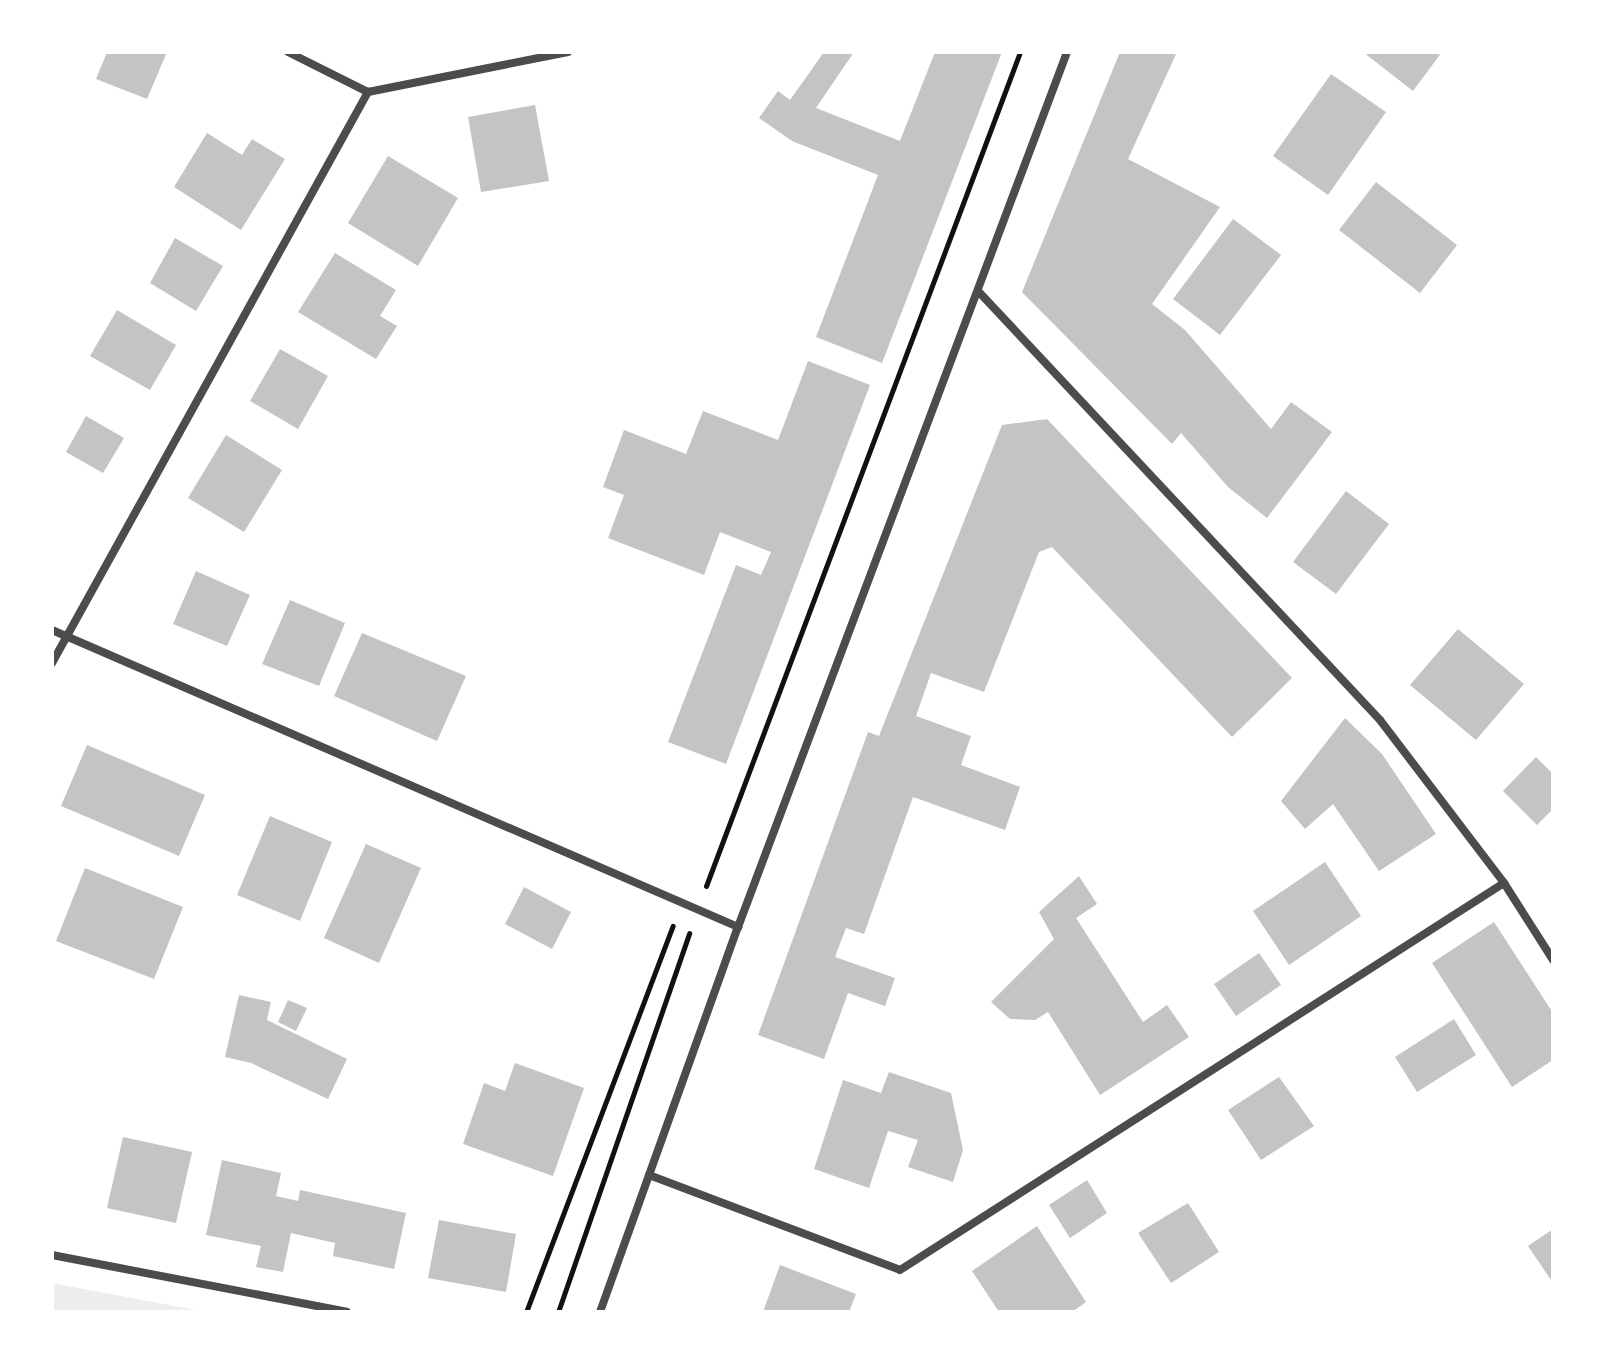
<!DOCTYPE html>
<html>
<head>
<meta charset="utf-8">
<style>
  body { margin:0 }
  #map { position:relative; width:1605px; height:1364px; overflow:hidden; background:#fff; font-family:"PT Sans Narrow",sans-serif }
  div>[style] { position:absolute }
  [style*='--x'] { left:calc(var(--x)*1px); top:calc(var(--y)*1px); width:calc(var(--w)*1px); rotate:calc(var(--a)*1deg) }
  .green>* { inset:0; background:#eee }
  .building>* { inset:0; background:#c4c4c4 }
  .path>* { height:5px; margin:-2.5px; padding:0 2.5px; transform-origin:2.5px; border-radius:2.5px; background:#111 }
  .minor>* { height:8px; margin:-4px; padding:0 4px; transform-origin:4px; border-radius:4px; background:#4c4c4c }
  span { translate:-50% -50%; white-space:nowrap; text-align:center; line-height:1.15; -webkit-text-stroke:8px #fff; paint-order:stroke }
  .frame { position:absolute; inset:0; border:54px solid #fff; pointer-events:none }
</style>
</head>
<body>
<div id="map">
  <div class="green">
    <div style="clip-path:polygon(52px 1283px,206px 1312px,52px 1312px)"></div>
  </div>
  <div class="building">
    <div style="clip-path:polygon(107px 52px,167px 52px,147px 99px,96px 79px)"></div>
    <div style="clip-path:polygon(824px 52px,854px 52px,816px 108px,900px 141px,935px 52px,1002px 52px,882px 363px,816px 337px,878px 175px,792px 141px,759px 118px,778px 91px,790px 100px)"></div>
    <div style="clip-path:polygon(1120px 52px,1177px 52px,1128px 159px,1220px 207px,1152px 304px,1185px 330px,1271px 429px,1291px 402px,1332px 432px,1267px 518px,1228px 487px,1181px 433px,1172px 444px,1022px 292px)"></div>
    <div style="clip-path:polygon(1363px 52px,1442px 52px,1413px 91px)"></div>
    <div style="clip-path:polygon(1331px 74px,1386px 112px,1328px 195px,1273px 156px)"></div>
    <div style="clip-path:polygon(535px 105px,549px 181px,481px 192px,468px 117px)"></div>
    <div style="clip-path:polygon(207px 133px,242px 155px,252px 139px,285px 159px,241px 230px,174px 187px)"></div>
    <div style="clip-path:polygon(388px 156px,458px 198px,418px 266px,348px 223px)"></div>
    <div style="clip-path:polygon(1376px 182px,1457px 245px,1420px 293px,1339px 230px)"></div>
    <div style="clip-path:polygon(1233px 219px,1281px 255px,1220px 335px,1173px 299px)"></div>
    <div style="clip-path:polygon(175px 238px,223px 266px,196px 311px,150px 283px)"></div>
    <div style="clip-path:polygon(335px 253px,396px 290px,380px 316px,397px 326px,376px 359px,298px 312px)"></div>
    <div style="clip-path:polygon(117px 310px,176px 345px,150px 390px,90px 356px)"></div>
    <div style="clip-path:polygon(280px 349px,328px 376px,298px 429px,250px 401px)"></div>
    <div style="clip-path:polygon(808px 361px,870px 385px,726px 764px,668px 742px,736px 565px,761px 575px,771px 552px,720px 532px,704px 575px,608px 538px,624px 495px,603px 487px,624px 430px,686px 454px,703px 411px,778px 440px)"></div>
    <div style="clip-path:polygon(86px 416px,124px 438px,103px 473px,66px 452px)"></div>
    <div style="clip-path:polygon(1047px 419px,1292px 678px,1232px 737px,1052px 547px,1039px 552px,984px 692px,931px 673px,916px 716px,971px 736px,961px 765px,1020px 787px,1005px 830px,913px 797px,864px 934px,846px 928px,835px 957px,895px 978px,885px 1006px,848px 993px,824px 1059px,758px 1035px,868px 732px,879px 736px,1002px 425px)"></div>
    <div style="clip-path:polygon(226px 435px,282px 470px,244px 532px,188px 498px)"></div>
    <div style="clip-path:polygon(1346px 491px,1389px 524px,1336px 594px,1293px 562px)"></div>
    <div style="clip-path:polygon(196px 571px,250px 595px,227px 646px,173px 624px)"></div>
    <div style="clip-path:polygon(290px 600px,345px 623px,319px 686px,262px 664px)"></div>
    <div style="clip-path:polygon(1458px 629px,1524px 684px,1476px 740px,1410px 685px)"></div>
    <div style="clip-path:polygon(362px 633px,466px 676px,437px 741px,334px 696px)"></div>
    <div style="clip-path:polygon(1345px 718px,1382px 754px,1436px 834px,1379px 871px,1333px 804px,1305px 829px,1281px 801px)"></div>
    <div style="clip-path:polygon(87px 745px,205px 795px,179px 856px,61px 806px)"></div>
    <div style="clip-path:polygon(1536px 757px,1553px 774px,1553px 809px,1537px 825px,1503px 791px)"></div>
    <div style="clip-path:polygon(270px 816px,332px 842px,300px 921px,237px 895px)"></div>
    <div style="clip-path:polygon(366px 844px,421px 868px,379px 963px,324px 938px)"></div>
    <div style="clip-path:polygon(1325px 862px,1361px 916px,1289px 965px,1253px 911px)"></div>
    <div style="clip-path:polygon(85px 868px,183px 907px,154px 979px,56px 941px)"></div>
    <div style="clip-path:polygon(1079px 876px,1097px 904px,1076px 918px,1143px 1022px,1167px 1005px,1189px 1037px,1100px 1095px,1048px 1012px,1035px 1020px,1010px 1019px,991px 1002px,1054px 939px,1039px 912px)"></div>
    <div style="clip-path:polygon(524px 887px,571px 912px,552px 949px,505px 924px)"></div>
    <div style="clip-path:polygon(1494px 922px,1553px 1013px,1553px 1060px,1512px 1087px,1432px 963px)"></div>
    <div style="clip-path:polygon(1259px 953px,1281px 985px,1236px 1016px,1214px 984px)"></div>
    <div style="clip-path:polygon(239px 995px,271px 1002px,267px 1020px,347px 1059px,328px 1099px,251px 1063px,225px 1057px)"></div>
    <div style="clip-path:polygon(288px 1000px,307px 1008px,296px 1031px,278px 1022px)"></div>
    <div style="clip-path:polygon(1454px 1019px,1476px 1055px,1417px 1092px,1395px 1057px)"></div>
    <div style="clip-path:polygon(515px 1063px,584px 1088px,553px 1176px,463px 1144px,484px 1083px,505px 1091px)"></div>
    <div style="clip-path:polygon(889px 1072px,951px 1093px,963px 1150px,953px 1182px,908px 1167px,918px 1140px,888px 1131px,869px 1188px,814px 1169px,843px 1080px,881px 1093px)"></div>
    <div style="clip-path:polygon(1279px 1077px,1314px 1126px,1261px 1160px,1228px 1110px)"></div>
    <div style="clip-path:polygon(123px 1137px,192px 1152px,176px 1223px,107px 1208px)"></div>
    <div style="clip-path:polygon(222px 1160px,281px 1173px,276px 1196px,298px 1201px,300px 1190px,406px 1213px,394px 1269px,333px 1256px,335px 1243px,291px 1233px,283px 1272px,256px 1267px,261px 1246px,206px 1235px)"></div>
    <div style="clip-path:polygon(1087px 1180px,1107px 1213px,1070px 1238px,1049px 1205px)"></div>
    <div style="clip-path:polygon(1188px 1203px,1219px 1252px,1171px 1283px,1138px 1233px)"></div>
    <div style="clip-path:polygon(439px 1220px,516px 1234px,506px 1292px,428px 1278px)"></div>
    <div style="clip-path:polygon(1037px 1226px,1086px 1302px,1072px 1312px,999px 1312px,972px 1271px)"></div>
    <div style="clip-path:polygon(1553px 1229px,1553px 1283px,1528px 1246px)"></div>
    <div style="clip-path:polygon(780px 1265px,856px 1294px,849px 1312px,763px 1312px)"></div>
  </div>
  <div class="path">
    <div style="--x:706;--y:886;--w:891;--a:-69.37"></div>
    <div style="--x:526;--y:1312;--w:413;--a:-69.2"></div>
    <div style="--x:558;--y:1312;--w:401;--a:-70.9"></div>
  </div>
  <div class="minor">
    <div style="--x:288;--y:52;--w:89;--a:26.6"></div>
    <div style="--x:978;--y:291;--w:588;--a:46.86"></div>
    <div style="--x:1380;--y:720;--w:205;--a:52.7"></div>
    <div style="--x:1504;--y:883;--w:91;--a:57.5"></div>
    <div style="--x:52;--y:630;--w:748;--a:23.41"></div>
    <div style="--x:52;--y:663;--w:653;--a:-61.04"></div>
    <div style="--x:368;--y:92;--w:204;--a:-11.3"></div>
    <div style="--x:649;--y:1175;--w:268;--a:20.7"></div>
    <div style="--x:900;--y:1270;--w:717;--a:-32.65"></div>
    <div style="--x:52;--y:1255;--w:300;--a:10.9"></div>
    <div style="--x:600;--y:1312;--w:409;--a:-70.3"></div>
    <div style="--x:738;--y:927;--w:935;--a:-69.39"></div>
  </div>
  <div class="frame"></div>
</div>
</body>
</html>
